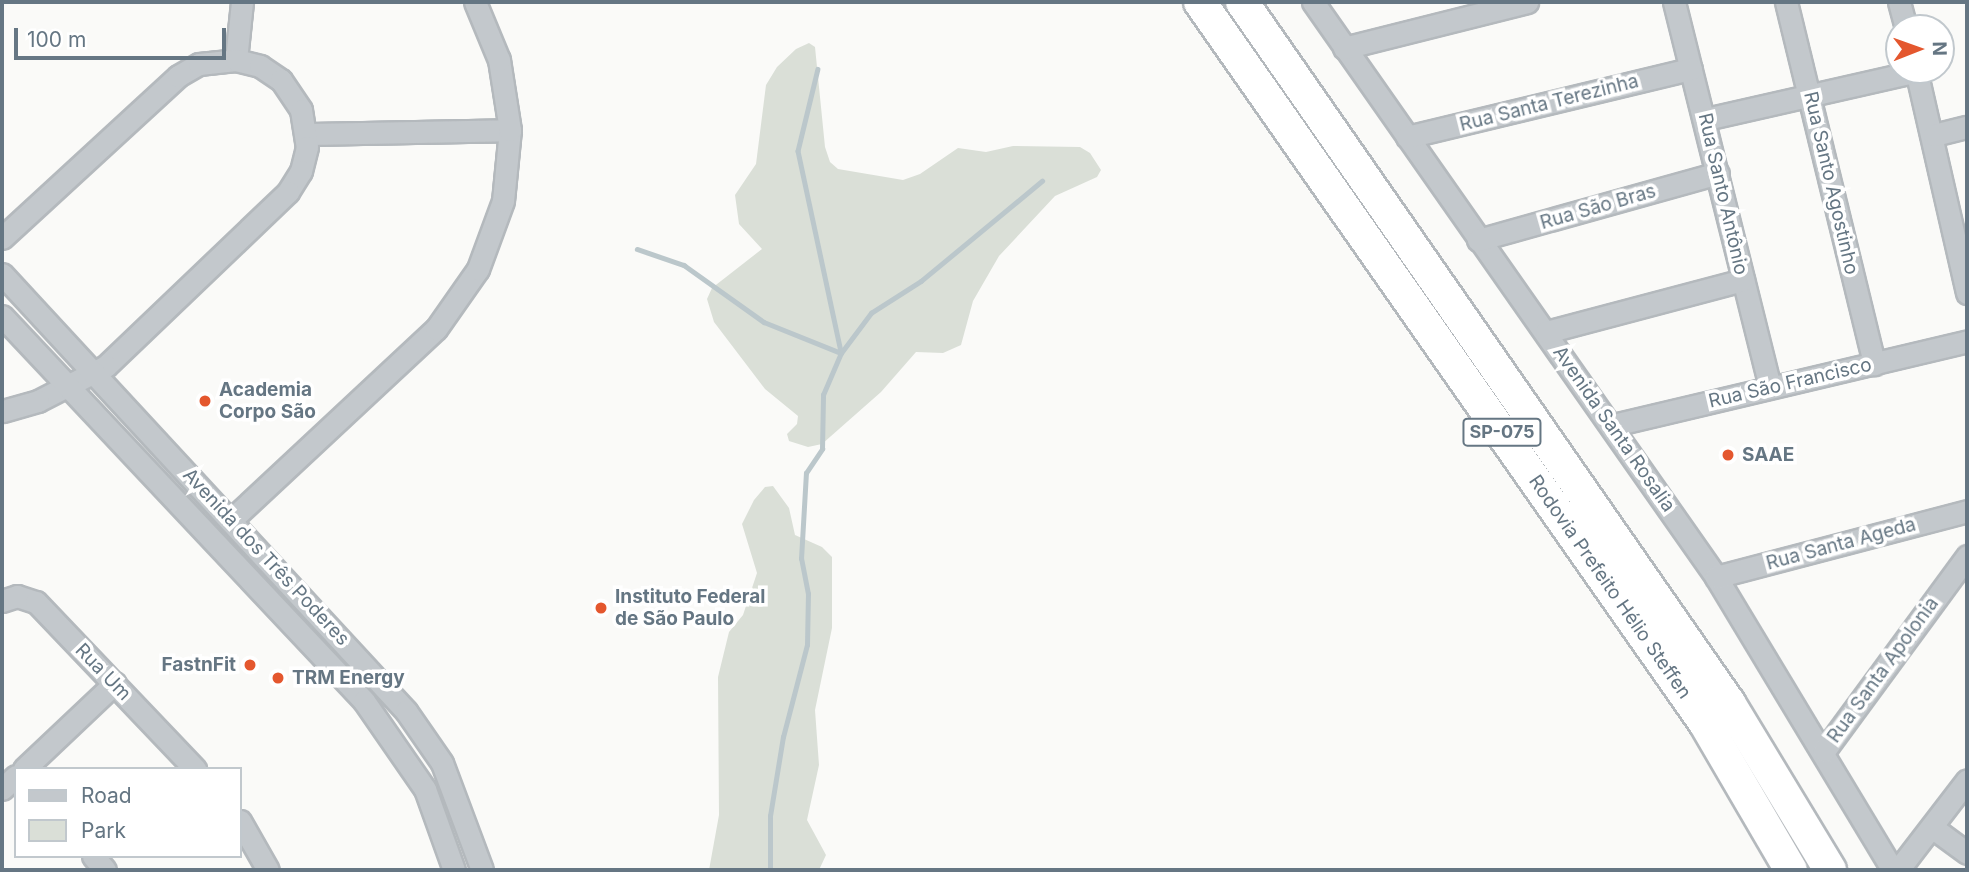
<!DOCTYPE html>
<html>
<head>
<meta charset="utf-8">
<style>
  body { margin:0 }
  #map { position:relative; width:1969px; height:872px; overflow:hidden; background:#fafaf8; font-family:Inter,sans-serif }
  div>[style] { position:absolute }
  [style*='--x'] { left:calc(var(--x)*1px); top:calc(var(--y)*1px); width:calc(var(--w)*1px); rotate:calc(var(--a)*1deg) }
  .green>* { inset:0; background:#dadfd7 }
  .stream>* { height:4.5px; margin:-2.25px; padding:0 2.25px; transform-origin:2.25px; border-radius:2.25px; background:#bbc7cb }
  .roads { filter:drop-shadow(2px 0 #b4b9bd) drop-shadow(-2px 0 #b4b9bd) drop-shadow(0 2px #b4b9bd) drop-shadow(0 -2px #b4b9bd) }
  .minor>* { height:21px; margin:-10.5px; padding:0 10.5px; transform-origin:10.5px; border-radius:10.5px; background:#c3c8cc }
  .highway>* { height:32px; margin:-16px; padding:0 16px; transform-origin:16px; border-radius:16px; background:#fff }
  .dots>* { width:19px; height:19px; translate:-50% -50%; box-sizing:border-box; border:4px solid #fff; border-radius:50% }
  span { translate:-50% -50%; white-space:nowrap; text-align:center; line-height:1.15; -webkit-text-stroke:7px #fff; paint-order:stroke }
  .shield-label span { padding:2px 5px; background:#fff; border:2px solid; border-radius:5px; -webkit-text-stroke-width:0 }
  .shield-label { font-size:18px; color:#657683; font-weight:700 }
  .street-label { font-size:19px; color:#657683 }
  .poi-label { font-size:19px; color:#657683; font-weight:700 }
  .left { translate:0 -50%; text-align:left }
  .right { translate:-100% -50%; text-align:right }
  .frame { position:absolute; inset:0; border:4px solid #657683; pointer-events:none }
  .legend { position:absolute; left:14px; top:767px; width:228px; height:91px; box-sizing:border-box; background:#fff; border:2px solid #c1c8cd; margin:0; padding:9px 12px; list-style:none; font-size:21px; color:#657683 }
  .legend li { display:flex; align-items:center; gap:14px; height:35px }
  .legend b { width:35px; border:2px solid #c1c8cd }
  .north { position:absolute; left:1885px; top:14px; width:70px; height:70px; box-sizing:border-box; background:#fff; border:2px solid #c1c8cd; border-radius:50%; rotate:89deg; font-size:19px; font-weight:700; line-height:28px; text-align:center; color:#657683 }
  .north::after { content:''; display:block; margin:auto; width:24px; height:32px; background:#e4572e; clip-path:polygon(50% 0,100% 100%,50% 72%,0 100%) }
  .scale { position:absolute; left:14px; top:28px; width:212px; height:32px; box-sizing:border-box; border:4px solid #657683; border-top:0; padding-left:9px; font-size:21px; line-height:24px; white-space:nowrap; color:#657683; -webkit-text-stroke:5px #fff; paint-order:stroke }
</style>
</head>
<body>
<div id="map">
  <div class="green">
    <div style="clip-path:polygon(809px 43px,815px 47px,825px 147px,830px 162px,838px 169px,903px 180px,920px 174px,958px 148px,986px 152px,1013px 146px,1080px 147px,1090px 153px,1101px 170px,1097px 177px,1055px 196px,999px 256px,973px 301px,961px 345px,943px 353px,916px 352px,881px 392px,822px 444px,808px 447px,789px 441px,787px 434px,797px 424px,798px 416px,765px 389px,714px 322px,707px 299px,712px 288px,762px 249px,739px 224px,735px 195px,756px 164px,766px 85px,777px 67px,796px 49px)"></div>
    <div style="clip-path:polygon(773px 486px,789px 508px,795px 535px,822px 547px,832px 557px,832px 628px,815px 710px,819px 765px,807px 820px,826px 855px,819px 870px,709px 870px,719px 815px,718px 677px,729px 632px,743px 615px,757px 573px,742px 524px,754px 500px,765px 487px)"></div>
  </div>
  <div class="stream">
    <div style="--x:818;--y:69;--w:84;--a:103.7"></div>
    <div style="--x:798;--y:151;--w:206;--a:77.9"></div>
    <div style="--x:637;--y:249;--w:50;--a:18.8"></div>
    <div style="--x:684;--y:265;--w:98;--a:35.5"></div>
    <div style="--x:764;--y:322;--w:83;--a:21.9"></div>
    <div style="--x:770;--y:870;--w:54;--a:-90"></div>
    <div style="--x:770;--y:816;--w:80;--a:-80.7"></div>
    <div style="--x:783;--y:737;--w:95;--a:-75.4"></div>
    <div style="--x:807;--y:645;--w:51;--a:-88.9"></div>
    <div style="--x:808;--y:594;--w:36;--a:-101"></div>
    <div style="--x:801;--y:559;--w:86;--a:-86.7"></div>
    <div style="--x:806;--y:473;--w:29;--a:-56"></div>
    <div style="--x:822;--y:449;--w:54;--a:-88.9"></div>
    <div style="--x:823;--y:395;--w:46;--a:-66.8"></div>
    <div style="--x:841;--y:353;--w:50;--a:-53.1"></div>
    <div style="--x:871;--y:313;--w:59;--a:-32.6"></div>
    <div style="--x:921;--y:281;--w:157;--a:-39.6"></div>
  </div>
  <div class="roads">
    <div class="minor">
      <div style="--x:1313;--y:2;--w:702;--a:54.97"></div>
      <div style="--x:1716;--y:577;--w:342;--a:58.9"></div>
      <div style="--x:1674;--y:2;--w:396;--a:76"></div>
      <div style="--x:1786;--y:2;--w:373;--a:76.3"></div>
      <div style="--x:1899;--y:2;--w:27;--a:75"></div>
      <div style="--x:1344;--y:48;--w:189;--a:-14.1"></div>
      <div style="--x:236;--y:60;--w:58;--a:-84.1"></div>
      <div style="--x:1916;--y:70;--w:229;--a:77.1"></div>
      <div style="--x:1706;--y:119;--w:216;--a:-12.8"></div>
      <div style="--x:307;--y:134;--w:203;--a:-1.1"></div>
      <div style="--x:1934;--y:135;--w:34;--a:-14"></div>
      <div style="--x:1407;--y:137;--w:292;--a:-13.5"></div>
      <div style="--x:2;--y:238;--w:239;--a:-42.6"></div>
      <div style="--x:178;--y:76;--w:24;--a:-30"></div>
      <div style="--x:199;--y:64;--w:37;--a:-6"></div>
      <div style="--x:236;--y:60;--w:25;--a:14"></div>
      <div style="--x:260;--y:66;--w:25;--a:34"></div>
      <div style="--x:281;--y:80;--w:36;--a:56"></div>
      <div style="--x:301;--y:110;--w:37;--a:81"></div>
      <div style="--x:307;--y:147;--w:25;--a:104"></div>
      <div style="--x:301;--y:171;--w:25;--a:122"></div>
      <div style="--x:288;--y:192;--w:252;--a:136.3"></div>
      <div style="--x:106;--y:366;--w:76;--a:152.8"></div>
      <div style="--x:38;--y:401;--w:37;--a:164"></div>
      <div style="--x:1478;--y:240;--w:249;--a:-15.6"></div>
      <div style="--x:2;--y:274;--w:595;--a:47.25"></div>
      <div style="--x:406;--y:711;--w:63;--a:55.3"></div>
      <div style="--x:442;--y:763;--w:114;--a:69.5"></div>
      <div style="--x:2;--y:316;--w:528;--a:46.76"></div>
      <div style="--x:364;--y:701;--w:107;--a:55.3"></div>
      <div style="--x:425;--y:789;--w:86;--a:70.3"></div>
      <div style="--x:1546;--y:332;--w:204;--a:-14.8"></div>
      <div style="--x:1613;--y:425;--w:364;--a:-13.3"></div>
      <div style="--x:231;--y:520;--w:280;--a:-43"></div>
      <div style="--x:436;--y:329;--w:73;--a:-55"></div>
      <div style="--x:478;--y:269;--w:72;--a:-69.8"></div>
      <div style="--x:503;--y:201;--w:71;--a:-84.4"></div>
      <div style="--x:510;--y:130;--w:71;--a:-98.9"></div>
      <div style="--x:499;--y:60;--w:63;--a:-112.5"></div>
      <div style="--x:1716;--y:577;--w:260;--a:-14.7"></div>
      <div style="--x:2;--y:601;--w:16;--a:-18"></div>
      <div style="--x:17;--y:596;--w:20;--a:18"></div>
      <div style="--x:36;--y:602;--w:231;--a:46.4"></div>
      <div style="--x:1824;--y:751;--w:242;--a:-53.7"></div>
      <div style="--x:24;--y:769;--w:125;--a:-43.4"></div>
      <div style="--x:2;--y:789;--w:19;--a:-43"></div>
      <div style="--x:240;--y:821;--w:56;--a:60.3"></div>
      <div style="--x:1933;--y:828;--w:42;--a:36.3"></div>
      <div style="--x:93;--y:856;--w:18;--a:49"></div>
      <div style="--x:1898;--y:870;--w:113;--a:-52.5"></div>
    </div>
    <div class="highway">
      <div style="--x:1200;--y:2;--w:880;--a:54.99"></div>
      <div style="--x:1705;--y:723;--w:170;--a:59.7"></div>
      <div style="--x:1242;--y:2;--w:854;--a:55.21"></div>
      <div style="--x:1729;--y:703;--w:195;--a:58.8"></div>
    </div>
  </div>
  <div class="dots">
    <div style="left:205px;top:401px;background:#e4572e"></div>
    <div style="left:1728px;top:455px;background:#e4572e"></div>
    <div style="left:601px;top:608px;background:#e4572e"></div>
    <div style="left:250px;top:665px;background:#e4572e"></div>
    <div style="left:278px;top:678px;background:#e4572e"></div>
  </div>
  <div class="shield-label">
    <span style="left:1502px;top:432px">SP-075</span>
  </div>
  <div class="street-label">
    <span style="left:1549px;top:103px;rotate:-14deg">Rua Santa Terezinha</span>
    <span style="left:1831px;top:183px;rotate:77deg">Rua Santo Agostinho</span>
    <span style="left:1723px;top:194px;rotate:77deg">Rua Santo Antônio</span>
    <span style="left:1598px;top:207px;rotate:-16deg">Rua São Bras</span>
    <span style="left:1790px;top:383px;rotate:-13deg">Rua São Francisco</span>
    <span style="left:1614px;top:429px;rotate:55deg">Avenida Santa Rosalia</span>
    <span style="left:1841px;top:544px;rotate:-15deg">Rua Santa Ageda</span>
    <span style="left:266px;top:557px;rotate:47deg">Avenida dos Três Poderes</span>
    <span style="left:1610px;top:587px;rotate:55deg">Rodovia Prefeito Hélio Steffen</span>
    <span style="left:1883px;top:670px;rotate:-54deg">Rua Santa Apolonia</span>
    <span style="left:103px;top:672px;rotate:46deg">Rua Um</span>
  </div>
  <div class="poi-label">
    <span class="left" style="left:219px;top:401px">Academia<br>Corpo São</span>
    <span class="left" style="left:1742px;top:455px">SAAE</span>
    <span class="left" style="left:615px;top:608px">Instituto Federal<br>de São Paulo</span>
    <span class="right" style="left:236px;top:665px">FastnFit</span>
    <span class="left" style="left:292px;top:678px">TRM Energy</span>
  </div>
  <div class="frame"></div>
  <ul class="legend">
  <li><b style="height:9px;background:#c3c8cc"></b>Road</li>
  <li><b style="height:19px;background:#dadfd7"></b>Park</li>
  </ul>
  <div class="north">N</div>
  <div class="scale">100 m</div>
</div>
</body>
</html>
